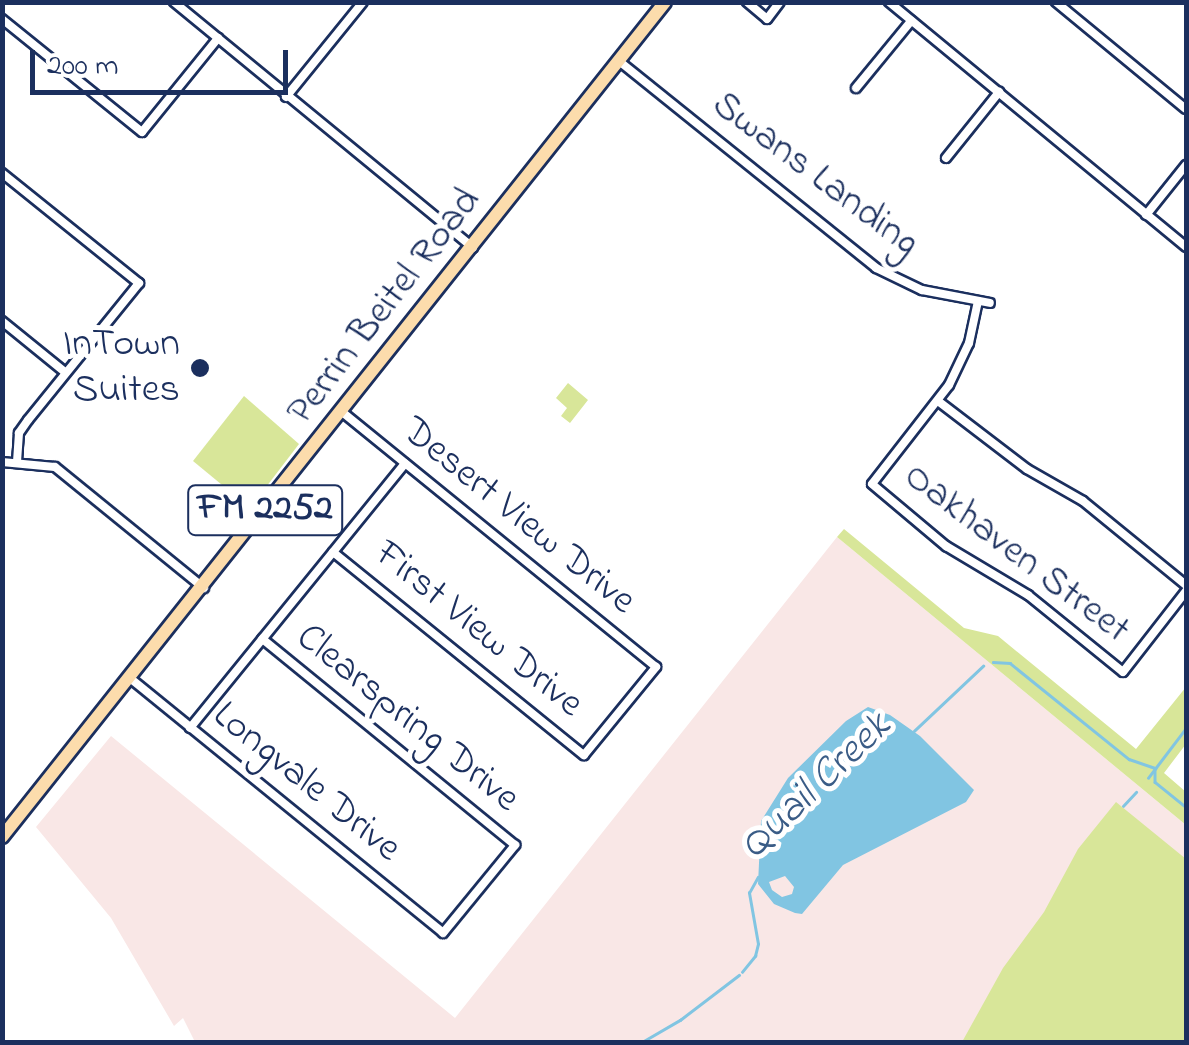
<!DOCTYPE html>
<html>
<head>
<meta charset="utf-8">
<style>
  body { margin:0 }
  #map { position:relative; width:1189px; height:1045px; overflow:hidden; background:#fff; font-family:"Indie Flower",sans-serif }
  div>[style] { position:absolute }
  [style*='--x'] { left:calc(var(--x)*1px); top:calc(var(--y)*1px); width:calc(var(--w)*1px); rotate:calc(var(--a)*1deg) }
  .built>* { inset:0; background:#f9e7e6 }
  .green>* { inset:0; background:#d8e699 }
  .water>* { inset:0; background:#81c5e2 }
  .stream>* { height:2.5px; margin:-1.25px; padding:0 1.25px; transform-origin:1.25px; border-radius:1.25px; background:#81c5e2 }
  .roads { filter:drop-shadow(2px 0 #1b2f5e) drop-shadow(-2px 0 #1b2f5e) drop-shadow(0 2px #1b2f5e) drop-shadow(0 -2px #1b2f5e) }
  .street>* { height:8px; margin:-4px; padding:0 4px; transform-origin:4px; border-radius:4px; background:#fff }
  .primary>* { height:12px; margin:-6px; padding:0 6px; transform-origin:6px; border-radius:6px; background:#fcdcac }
  .dots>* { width:28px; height:28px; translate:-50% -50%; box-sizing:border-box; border:5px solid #fff; border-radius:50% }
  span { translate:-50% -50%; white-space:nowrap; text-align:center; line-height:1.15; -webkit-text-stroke:10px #fff; paint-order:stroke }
  .shield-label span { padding:2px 8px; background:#fff; border:2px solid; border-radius:8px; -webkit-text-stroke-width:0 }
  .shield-label { font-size:38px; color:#1b2f5e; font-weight:700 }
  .street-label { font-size:40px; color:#1b2f5e }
  .poi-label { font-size:40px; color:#1b2f5e }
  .right { translate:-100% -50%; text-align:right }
  .water-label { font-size:42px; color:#3a5c86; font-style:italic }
  .frame { position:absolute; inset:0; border:5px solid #1b2f5e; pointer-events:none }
  .scale { position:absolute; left:30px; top:50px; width:258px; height:45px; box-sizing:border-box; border:5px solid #1b2f5e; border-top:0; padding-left:12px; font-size:30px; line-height:35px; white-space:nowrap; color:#1b2f5e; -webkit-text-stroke:8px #fff; paint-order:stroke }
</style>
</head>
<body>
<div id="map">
  <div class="built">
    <div style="clip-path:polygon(837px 537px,1186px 825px,1186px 1042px,195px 1042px,183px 1018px,174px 1026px,111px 918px,36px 827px,111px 736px,455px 1018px)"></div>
  </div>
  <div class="green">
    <div style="clip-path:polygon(568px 383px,588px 400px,570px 423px,561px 416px,567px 408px,556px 398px)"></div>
    <div style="clip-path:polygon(244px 396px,299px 444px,250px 508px,193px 461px)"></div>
    <div style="clip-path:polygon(844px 529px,964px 628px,998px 636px,1136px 749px,1186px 687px,1186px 744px,1164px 773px,1186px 792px,1186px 825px,837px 537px)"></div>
    <div style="clip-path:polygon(1116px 802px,1186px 859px,1186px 1042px,962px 1042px,1003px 968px,1044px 912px,1078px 849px)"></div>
  </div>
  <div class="water">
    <div style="clip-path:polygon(evenodd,868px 707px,890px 715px,920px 736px,974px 790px,966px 802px,843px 865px,802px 914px,795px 913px,774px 904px,758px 884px,761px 821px,788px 778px,846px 721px,868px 707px,785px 876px,794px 887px,792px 894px,782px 897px,772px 890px,769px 882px,785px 876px)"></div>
  </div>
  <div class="stream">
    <div style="--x:993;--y:662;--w:17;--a:3"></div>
    <div style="--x:1010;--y:663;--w:153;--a:38.9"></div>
    <div style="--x:1129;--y:759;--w:28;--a:19"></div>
    <div style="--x:914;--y:731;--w:95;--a:-43.3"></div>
    <div style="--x:1155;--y:770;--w:12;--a:90"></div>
    <div style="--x:1155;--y:782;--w:40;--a:39"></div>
    <div style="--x:1148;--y:778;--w:63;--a:-52.8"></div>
    <div style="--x:1123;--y:806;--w:19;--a:-47"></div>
    <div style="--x:742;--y:972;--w:21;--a:-51"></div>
    <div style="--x:755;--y:956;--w:12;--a:-76"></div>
    <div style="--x:758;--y:944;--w:52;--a:-100"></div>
    <div style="--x:749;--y:893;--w:18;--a:-61"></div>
    <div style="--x:642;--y:1042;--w:44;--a:-30.1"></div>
    <div style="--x:680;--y:1020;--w:74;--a:-37.3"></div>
  </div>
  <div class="roads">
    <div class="street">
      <div style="--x:174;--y:2;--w:387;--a:39.4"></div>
      <div style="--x:747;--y:2;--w:26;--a:40"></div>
      <div style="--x:767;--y:19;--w:21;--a:-53"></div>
      <div style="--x:889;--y:2;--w:385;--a:39.5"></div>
      <div style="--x:1056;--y:2;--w:168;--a:39.5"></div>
      <div style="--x:2;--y:19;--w:180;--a:38.9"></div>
      <div style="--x:142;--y:132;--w:121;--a:-51"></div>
      <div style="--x:619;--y:61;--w:330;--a:38.8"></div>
      <div style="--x:876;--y:268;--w:51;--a:25.6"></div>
      <div style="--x:922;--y:290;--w:69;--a:10.8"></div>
      <div style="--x:856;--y:88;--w:87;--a:-50.6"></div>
      <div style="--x:286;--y:97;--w:122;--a:-51"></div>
      <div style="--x:946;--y:158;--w:85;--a:-51.2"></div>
      <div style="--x:2;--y:173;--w:176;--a:38.8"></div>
      <div style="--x:139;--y:283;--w:176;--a:129"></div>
      <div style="--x:28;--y:420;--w:16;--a:125"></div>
      <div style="--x:19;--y:433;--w:29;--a:94"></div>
      <div style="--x:1146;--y:215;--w:64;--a:-51.3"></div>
      <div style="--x:978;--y:301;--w:43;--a:102.1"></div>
      <div style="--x:969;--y:343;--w:47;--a:115.5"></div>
      <div style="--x:949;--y:385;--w:125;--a:127.9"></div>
      <div style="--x:872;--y:484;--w:97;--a:40"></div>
      <div style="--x:946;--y:546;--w:96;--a:30.9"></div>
      <div style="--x:1028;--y:595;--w:122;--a:39"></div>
      <div style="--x:1123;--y:672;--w:103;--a:-52.1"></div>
      <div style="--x:2;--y:321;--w:82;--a:39.1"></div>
      <div style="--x:938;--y:401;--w:112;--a:37.4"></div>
      <div style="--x:1027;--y:469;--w:64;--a:29.7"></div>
      <div style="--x:1083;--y:501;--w:133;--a:39.2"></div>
      <div style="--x:2;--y:462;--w:53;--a:5.4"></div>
      <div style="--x:55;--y:467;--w:192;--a:39.1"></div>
      <div style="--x:333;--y:552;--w:323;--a:39"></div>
      <div style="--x:584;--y:755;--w:114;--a:-50.7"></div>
      <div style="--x:656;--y:667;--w:403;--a:-140.9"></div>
      <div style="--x:131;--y:679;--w:402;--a:39.1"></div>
      <div style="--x:443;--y:933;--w:114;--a:-50.7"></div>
      <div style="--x:515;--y:845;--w:326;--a:-140.8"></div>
      <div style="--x:190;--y:728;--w:341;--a:-50.9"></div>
    </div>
    <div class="primary">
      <div style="--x:2;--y:837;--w:1066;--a:-51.55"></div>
    </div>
  </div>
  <div class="dots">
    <div style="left:200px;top:368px;background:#1b2f5e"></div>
  </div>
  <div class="shield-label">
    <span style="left:265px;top:510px">FM 2252</span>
  </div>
  <div class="street-label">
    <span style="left:815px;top:175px;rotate:37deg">Swans Landing</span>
    <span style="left:385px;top:307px;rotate:-52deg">Perrin Beitel Road</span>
    <span style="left:518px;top:517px;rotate:39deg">Desert View Drive</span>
    <span style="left:1016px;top:554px;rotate:37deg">Oakhaven Street</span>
    <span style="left:478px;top:630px;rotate:39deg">First View Drive</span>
    <span style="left:407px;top:719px;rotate:39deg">Clearspring Drive</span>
    <span style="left:306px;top:783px;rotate:39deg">Longvale Drive</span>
  </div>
  <div class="poi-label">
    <span class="right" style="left:180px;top:368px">InTown<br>Suites</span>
  </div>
  <div class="water-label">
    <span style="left:816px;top:787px;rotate:-44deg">Quail Creek</span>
  </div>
  <div class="frame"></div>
  <div class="scale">200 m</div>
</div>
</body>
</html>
